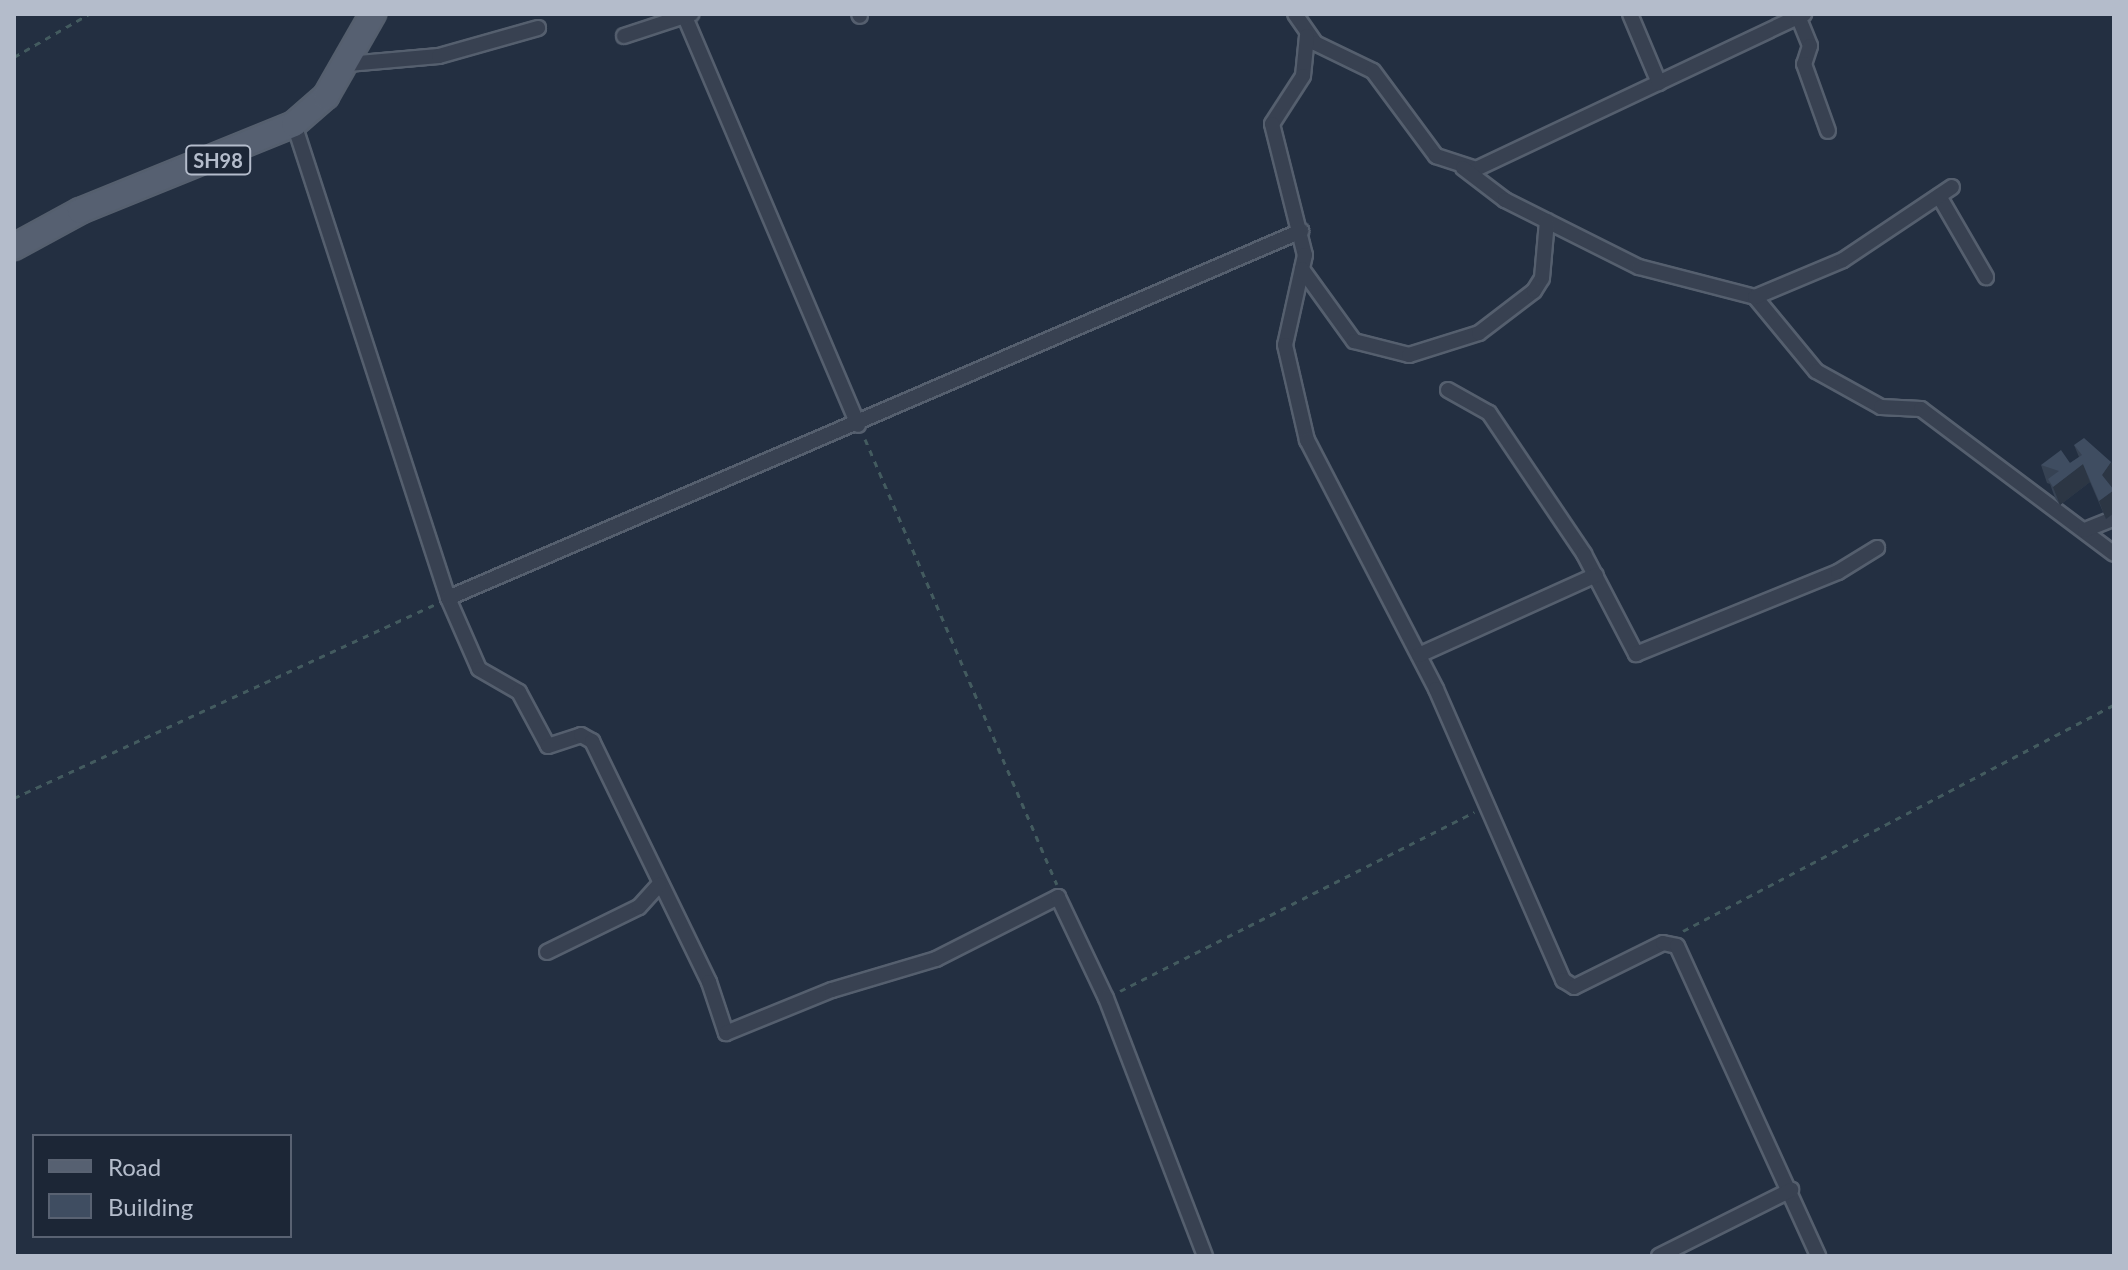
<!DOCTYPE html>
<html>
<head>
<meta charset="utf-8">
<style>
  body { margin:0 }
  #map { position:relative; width:2128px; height:1270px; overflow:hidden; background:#232f41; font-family:Lato,sans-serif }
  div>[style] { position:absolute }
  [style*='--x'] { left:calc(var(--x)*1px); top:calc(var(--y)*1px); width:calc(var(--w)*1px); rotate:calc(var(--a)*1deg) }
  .path>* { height:3px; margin-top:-1.5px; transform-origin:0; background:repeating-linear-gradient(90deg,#435b5f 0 6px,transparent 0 12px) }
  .roads { filter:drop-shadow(2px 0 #555f6e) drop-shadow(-2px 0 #555f6e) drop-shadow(0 2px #555f6e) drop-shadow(0 -2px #555f6e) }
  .minor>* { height:14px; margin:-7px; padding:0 7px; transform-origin:7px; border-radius:7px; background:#384151 }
  .primary>* { height:24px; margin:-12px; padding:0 12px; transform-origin:12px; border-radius:12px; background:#566071 }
  .wall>* { inset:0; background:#364253 }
  .shaded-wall>* { inset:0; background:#2c3644 }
  .building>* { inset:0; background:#3f4d61 }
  span { translate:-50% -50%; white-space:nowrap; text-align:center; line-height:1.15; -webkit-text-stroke:6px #1c2636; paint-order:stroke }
  .shield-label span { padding:2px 6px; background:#1c2636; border:2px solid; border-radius:6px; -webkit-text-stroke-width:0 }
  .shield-label { font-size:20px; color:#b4bccb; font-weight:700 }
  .frame { position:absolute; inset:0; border:16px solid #b4bccb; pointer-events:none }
  .legend { position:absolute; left:32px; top:1134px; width:260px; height:104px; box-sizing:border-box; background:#1c2636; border:2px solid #596272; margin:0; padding:10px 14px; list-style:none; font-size:24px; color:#b4bccb }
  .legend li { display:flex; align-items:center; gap:16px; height:40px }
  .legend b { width:40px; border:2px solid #596272 }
</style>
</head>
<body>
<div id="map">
  <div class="path">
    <div style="--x:14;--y:57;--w:86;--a:-29.8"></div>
    <div style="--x:865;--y:439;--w:485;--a:66.7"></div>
    <div style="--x:14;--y:798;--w:464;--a:-24.7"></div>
    <div style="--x:1683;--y:931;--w:487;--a:-27.7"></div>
    <div style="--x:1120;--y:991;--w:397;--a:-26.8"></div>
  </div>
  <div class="roads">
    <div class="minor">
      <div style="--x:859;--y:14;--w:2;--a:63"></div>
      <div style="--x:1295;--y:14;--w:35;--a:55"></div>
      <div style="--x:1315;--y:43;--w:64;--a:25.8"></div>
      <div style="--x:1373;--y:71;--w:106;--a:53.5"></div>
      <div style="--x:1436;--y:156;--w:42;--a:18"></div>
      <div style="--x:1476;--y:169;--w:363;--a:-25.3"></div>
      <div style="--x:1630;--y:14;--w:75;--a:67.2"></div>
      <div style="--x:1798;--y:16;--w:32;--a:68"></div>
      <div style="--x:1810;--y:46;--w:19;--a:108"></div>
      <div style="--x:1804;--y:64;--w:71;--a:70.3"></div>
      <div style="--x:685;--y:17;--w:443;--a:67"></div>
      <div style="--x:624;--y:36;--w:71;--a:-18.2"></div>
      <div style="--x:1307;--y:36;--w:40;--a:95.7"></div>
      <div style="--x:1303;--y:76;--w:57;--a:122.9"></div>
      <div style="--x:1272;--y:124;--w:135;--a:75.9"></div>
      <div style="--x:1305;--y:255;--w:92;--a:102.5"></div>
      <div style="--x:1285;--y:345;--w:98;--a:77"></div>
      <div style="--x:1307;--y:440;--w:280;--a:62.6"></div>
      <div style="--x:1436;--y:689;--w:318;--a:66.4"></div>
      <div style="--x:1563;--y:980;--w:13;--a:32"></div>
      <div style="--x:1574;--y:987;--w:99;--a:-26.3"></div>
      <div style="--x:1663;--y:943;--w:14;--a:12"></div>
      <div style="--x:1677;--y:946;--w:341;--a:65.5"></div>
      <div style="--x:348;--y:64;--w:91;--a:-5"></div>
      <div style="--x:439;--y:56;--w:103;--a:-15.8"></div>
      <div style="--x:294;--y:124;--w:498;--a:72"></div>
      <div style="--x:448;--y:598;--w:77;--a:66.4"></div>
      <div style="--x:479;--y:669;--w:46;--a:29.9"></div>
      <div style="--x:519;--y:692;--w:61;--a:61.8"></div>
      <div style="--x:548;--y:746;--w:35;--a:-18"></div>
      <div style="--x:581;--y:735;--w:13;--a:29"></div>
      <div style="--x:592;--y:741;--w:268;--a:64.1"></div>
      <div style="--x:709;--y:982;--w:54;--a:71.6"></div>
      <div style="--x:726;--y:1033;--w:114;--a:-22.1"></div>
      <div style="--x:832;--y:990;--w:109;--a:-16.6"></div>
      <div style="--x:936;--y:959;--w:137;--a:-26.9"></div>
      <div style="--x:1058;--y:897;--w:112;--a:64.6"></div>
      <div style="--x:1106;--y:998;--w:276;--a:69"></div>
      <div style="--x:1463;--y:168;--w:53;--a:37.3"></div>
      <div style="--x:1505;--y:200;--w:150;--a:26.6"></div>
      <div style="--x:1639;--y:267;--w:120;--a:14.5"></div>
      <div style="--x:1755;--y:297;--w:96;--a:50.5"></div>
      <div style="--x:1816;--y:371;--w:74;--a:29"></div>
      <div style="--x:1881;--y:407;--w:40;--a:2.9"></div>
      <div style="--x:1921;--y:409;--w:241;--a:36.9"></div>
      <div style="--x:1939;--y:196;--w:94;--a:59.9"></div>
      <div style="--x:1302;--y:269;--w:89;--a:54.2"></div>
      <div style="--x:1354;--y:341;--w:57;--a:14.3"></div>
      <div style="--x:1409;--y:355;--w:73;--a:-17.4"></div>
      <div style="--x:1479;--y:333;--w:69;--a:-37.4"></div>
      <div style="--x:1534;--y:291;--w:15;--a:-58"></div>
      <div style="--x:1542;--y:278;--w:57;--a:-85"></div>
      <div style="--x:1755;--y:297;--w:95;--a:-22.8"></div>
      <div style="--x:1843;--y:260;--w:131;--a:-33.8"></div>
      <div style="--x:1448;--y:390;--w:47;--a:29.3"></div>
      <div style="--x:1489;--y:413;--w:170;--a:56"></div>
      <div style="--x:1584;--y:554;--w:113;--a:62.5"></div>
      <div style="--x:1636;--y:654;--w:218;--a:-22.1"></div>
      <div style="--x:1838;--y:572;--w:46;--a:-31.6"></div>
      <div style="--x:2085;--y:530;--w:31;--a:-22"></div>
      <div style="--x:448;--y:598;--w:929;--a:-23.28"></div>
      <div style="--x:1419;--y:655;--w:194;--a:-24.3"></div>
      <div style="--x:547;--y:952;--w:102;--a:-26.1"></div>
      <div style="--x:639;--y:907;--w:30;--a:-48"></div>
      <div style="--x:1659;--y:1256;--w:148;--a:-26.6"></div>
    </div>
    <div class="primary">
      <div style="--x:14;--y:247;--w:75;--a:-28.6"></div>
      <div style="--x:80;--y:211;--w:231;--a:-22.1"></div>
      <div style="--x:294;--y:124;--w:43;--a:-41.2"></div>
      <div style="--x:326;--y:96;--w:95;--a:-60.2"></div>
    </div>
  </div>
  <div class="wall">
    <div style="clip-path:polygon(2074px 445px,2111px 462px,2114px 470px,2114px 485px,2112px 488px,2114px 492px,2114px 513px,2106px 519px,2090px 482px,2060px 505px,2055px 498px,2050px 484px,2047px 483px,2041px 465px,2070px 463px,2079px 457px)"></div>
  </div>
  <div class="shaded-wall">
    <div style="clip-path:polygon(2111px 462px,2114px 470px,2114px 485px,2109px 493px,2102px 475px)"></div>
    <div style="clip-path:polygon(2083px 464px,2090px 482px,2060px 505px,2053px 487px)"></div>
    <div style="clip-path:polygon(2114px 490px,2114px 513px,2106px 519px,2099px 501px)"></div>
  </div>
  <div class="building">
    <div style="clip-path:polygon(2084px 438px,2111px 462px,2102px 475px,2114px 490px,2099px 501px,2083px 464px,2053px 487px,2048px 479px,2059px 471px,2041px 465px,2061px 450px,2070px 463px,2082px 455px,2074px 445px)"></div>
  </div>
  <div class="shield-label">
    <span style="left:218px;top:160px">SH98</span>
  </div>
  <div class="frame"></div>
  <ul class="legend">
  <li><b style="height:10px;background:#566071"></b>Road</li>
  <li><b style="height:22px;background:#3f4d61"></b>Building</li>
  </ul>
</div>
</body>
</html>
